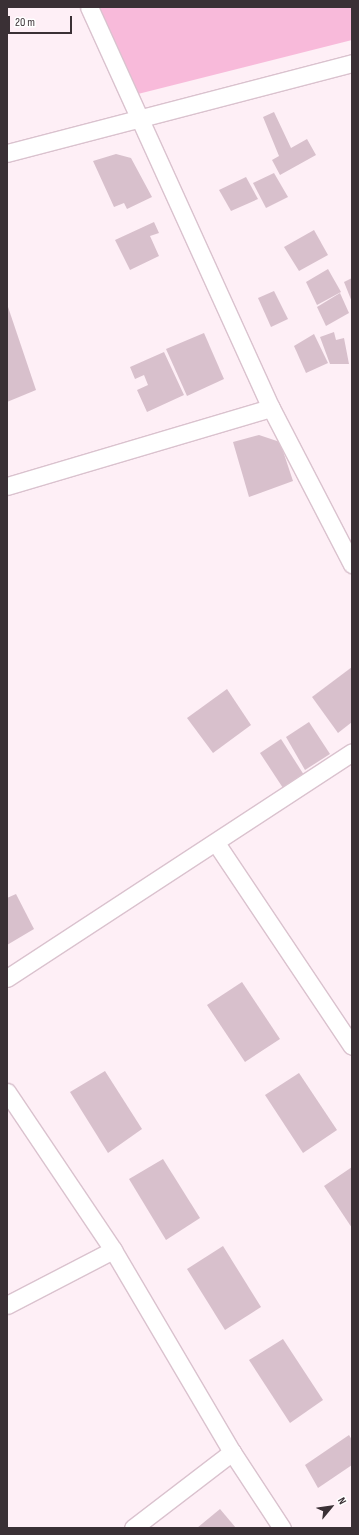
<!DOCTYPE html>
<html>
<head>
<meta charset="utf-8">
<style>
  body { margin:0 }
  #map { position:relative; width:359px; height:1535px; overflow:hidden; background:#feeff6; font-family:"Sofia Sans Condensed",sans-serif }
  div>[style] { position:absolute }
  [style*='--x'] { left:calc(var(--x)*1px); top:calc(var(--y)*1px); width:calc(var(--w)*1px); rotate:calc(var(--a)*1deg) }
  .green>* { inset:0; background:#f8bada }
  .building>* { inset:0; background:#d8c0cc }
  .roads { filter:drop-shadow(1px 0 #dac2ce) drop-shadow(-1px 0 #dac2ce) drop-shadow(0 1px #dac2ce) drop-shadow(0 -1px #dac2ce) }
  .minor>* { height:17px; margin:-8.5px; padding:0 8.5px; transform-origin:8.5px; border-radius:8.5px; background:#fff }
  span { translate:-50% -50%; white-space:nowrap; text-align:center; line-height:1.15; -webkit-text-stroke:4px #fff; paint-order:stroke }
  .frame { position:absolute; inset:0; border:8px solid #3a3035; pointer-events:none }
  .north { position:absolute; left:311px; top:1487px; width:40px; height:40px; -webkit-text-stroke:3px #fff; paint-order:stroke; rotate:61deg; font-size:11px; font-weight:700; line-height:16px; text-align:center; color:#3a3035 }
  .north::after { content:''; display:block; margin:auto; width:14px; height:18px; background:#3a3035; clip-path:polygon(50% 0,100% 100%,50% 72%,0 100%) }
  .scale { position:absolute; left:8px; top:16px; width:64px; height:18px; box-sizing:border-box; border:2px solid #3a3035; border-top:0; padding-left:5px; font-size:12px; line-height:14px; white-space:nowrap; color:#3a3035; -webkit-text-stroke:3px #fff; paint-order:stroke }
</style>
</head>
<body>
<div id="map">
  <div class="green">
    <div style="clip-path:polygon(89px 7px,352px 7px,352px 40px,130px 96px)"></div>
  </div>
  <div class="building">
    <div style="clip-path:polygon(274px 112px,291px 148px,307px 139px,316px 155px,280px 175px,272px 160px,279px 156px,263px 117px)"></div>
    <div style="clip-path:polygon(116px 154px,131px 158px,152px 197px,127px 209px,124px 203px,114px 207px,93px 161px)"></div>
    <div style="clip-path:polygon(274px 173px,288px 197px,266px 208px,253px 183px)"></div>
    <div style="clip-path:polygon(246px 177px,258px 199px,231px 211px,219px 190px)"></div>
    <div style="clip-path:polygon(154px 222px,159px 233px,150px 236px,159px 256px,130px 270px,115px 240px)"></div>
    <div style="clip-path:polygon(314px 230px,328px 255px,299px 271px,284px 247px)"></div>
    <div style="clip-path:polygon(328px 269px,341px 292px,317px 305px,306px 282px)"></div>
    <div style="clip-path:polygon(352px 278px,352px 302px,344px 282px)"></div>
    <div style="clip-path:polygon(274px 291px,288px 319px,271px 327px,258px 298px)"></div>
    <div style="clip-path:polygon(340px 293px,349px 313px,326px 326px,317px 307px)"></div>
    <div style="clip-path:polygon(7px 304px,36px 390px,7px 402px)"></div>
    <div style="clip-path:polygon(334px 332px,336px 340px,344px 338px,349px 364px,330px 364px,320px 337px)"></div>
    <div style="clip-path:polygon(204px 333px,224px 379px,187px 396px,166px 349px)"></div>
    <div style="clip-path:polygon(314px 334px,328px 363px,306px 373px,294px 346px)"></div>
    <div style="clip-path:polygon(164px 352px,184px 395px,147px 412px,137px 390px,148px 385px,144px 375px,135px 379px,130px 367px)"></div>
    <div style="clip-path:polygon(259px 435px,280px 442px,293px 481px,249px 497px,233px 442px)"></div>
    <div style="clip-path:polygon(352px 667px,352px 722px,338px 733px,312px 697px)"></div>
    <div style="clip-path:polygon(227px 689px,251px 725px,213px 753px,187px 718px)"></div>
    <div style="clip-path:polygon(309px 722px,330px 754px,305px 770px,286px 737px)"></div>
    <div style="clip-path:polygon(281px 739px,304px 775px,283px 788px,260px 753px)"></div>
    <div style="clip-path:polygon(16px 894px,34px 929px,7px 945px,7px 898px)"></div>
    <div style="clip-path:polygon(242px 982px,280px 1039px,245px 1062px,207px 1005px)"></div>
    <div style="clip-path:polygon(105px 1071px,142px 1129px,108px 1153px,70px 1092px)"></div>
    <div style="clip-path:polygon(299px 1073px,337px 1130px,303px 1153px,265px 1095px)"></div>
    <div style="clip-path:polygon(163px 1159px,200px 1218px,166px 1240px,129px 1179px)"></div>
    <div style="clip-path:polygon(352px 1167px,352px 1228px,324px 1186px)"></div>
    <div style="clip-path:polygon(223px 1246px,261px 1307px,225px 1330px,187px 1269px)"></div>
    <div style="clip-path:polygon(283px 1339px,323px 1400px,290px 1423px,249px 1360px)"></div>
    <div style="clip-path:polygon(349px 1435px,352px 1440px,352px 1465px,318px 1488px,305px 1465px)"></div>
    <div style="clip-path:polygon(220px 1509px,236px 1528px,197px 1528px)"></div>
  </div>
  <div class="roads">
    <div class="minor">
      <div style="--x:89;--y:7;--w:440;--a:65.6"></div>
      <div style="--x:271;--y:408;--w:176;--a:62.6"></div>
      <div style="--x:7;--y:153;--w:357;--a:-14.6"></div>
      <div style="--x:7;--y:486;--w:275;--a:-16.5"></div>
      <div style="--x:216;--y:843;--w:244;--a:56.2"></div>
      <div style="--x:7;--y:978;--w:412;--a:-33.2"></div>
      <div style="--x:7;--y:1092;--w:190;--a:56.1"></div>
      <div style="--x:113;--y:1250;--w:234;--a:59.5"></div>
      <div style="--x:232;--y:1452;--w:91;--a:56.7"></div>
      <div style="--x:7;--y:1305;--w:119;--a:-27.4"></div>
      <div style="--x:133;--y:1528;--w:125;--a:-37.5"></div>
    </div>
  </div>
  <div class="frame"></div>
  <div class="north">N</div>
  <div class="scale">20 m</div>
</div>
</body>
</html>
